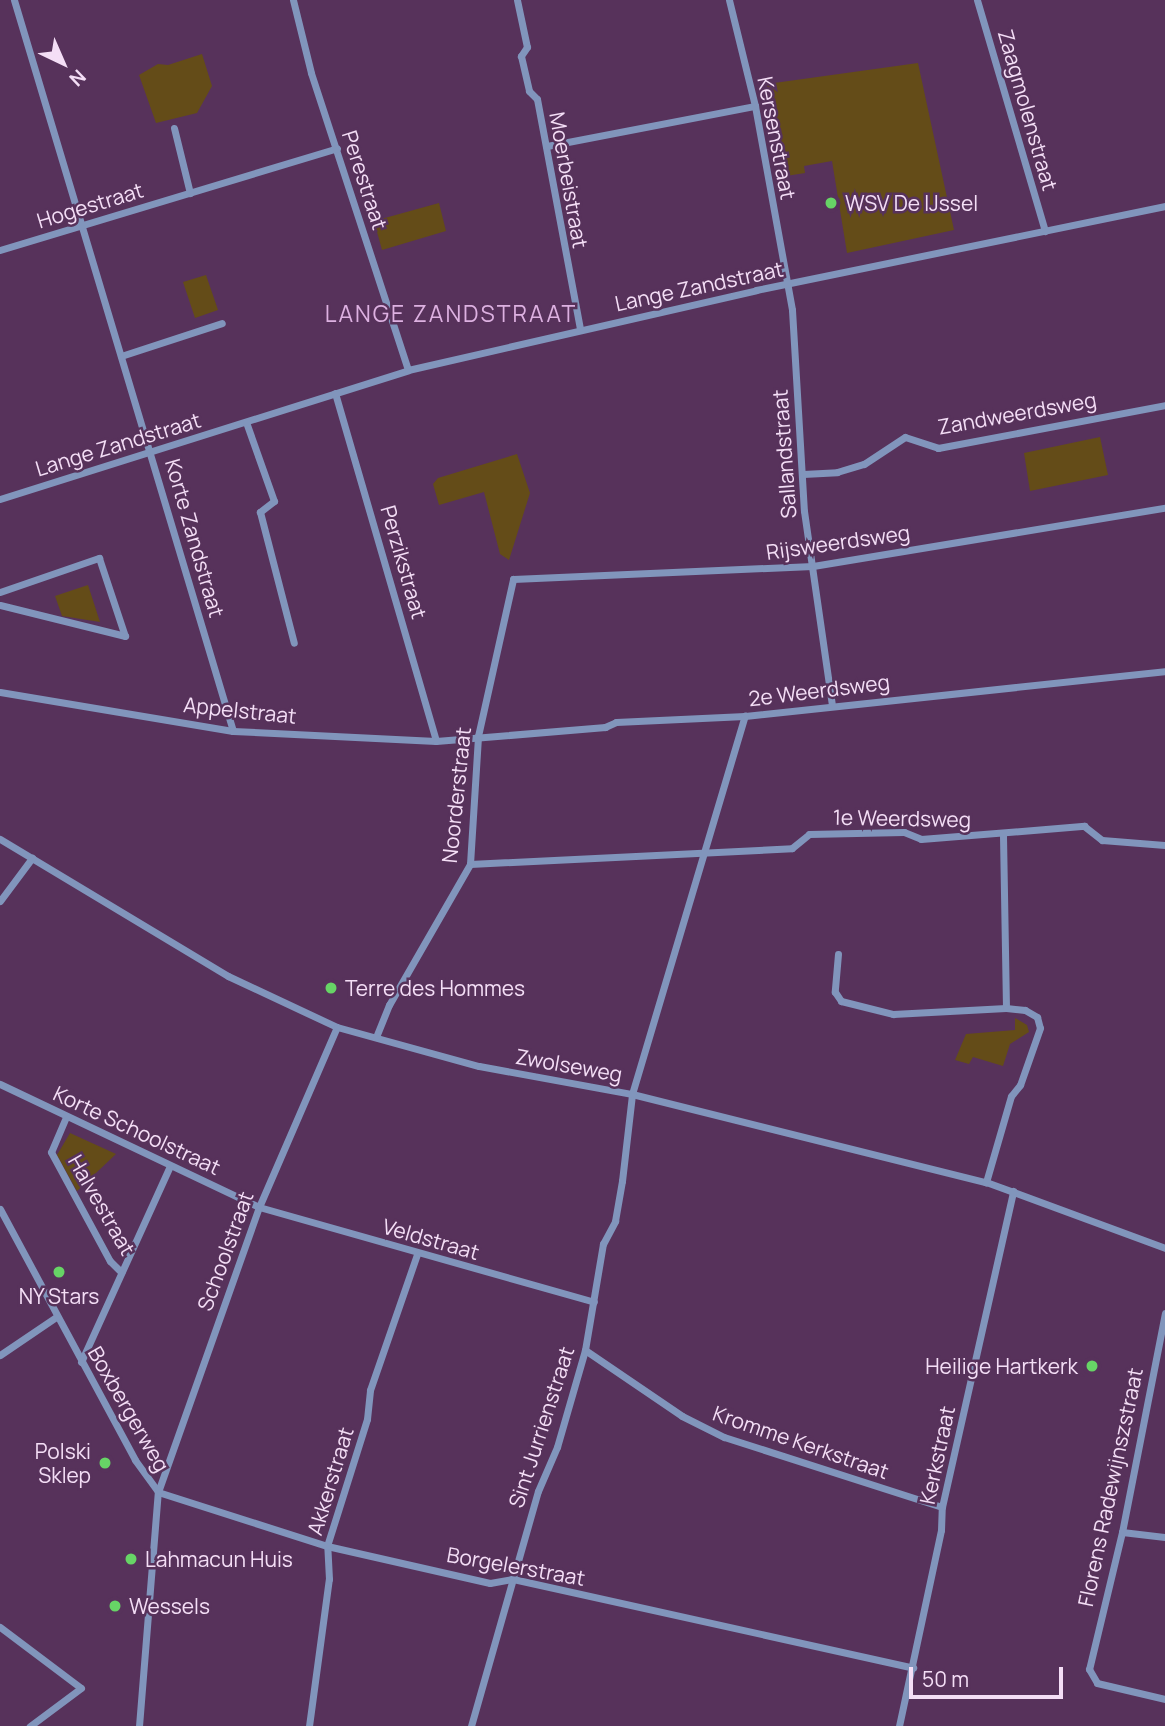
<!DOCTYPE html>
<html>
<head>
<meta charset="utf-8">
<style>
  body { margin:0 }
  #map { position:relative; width:1165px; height:1726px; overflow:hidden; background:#57325b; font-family:Manrope,sans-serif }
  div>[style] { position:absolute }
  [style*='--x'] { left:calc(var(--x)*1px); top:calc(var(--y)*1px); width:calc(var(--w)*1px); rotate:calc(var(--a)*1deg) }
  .green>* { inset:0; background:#644c18 }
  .minor>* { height:7px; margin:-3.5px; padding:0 3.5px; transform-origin:3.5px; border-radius:3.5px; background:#8195bc }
  .dots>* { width:19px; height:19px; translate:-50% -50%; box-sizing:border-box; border:4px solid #57325b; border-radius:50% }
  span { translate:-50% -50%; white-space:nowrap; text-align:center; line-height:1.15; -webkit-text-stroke:5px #57325b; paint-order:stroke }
  .street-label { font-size:21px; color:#f4def6 }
  .poi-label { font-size:21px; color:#f4def6 }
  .left { translate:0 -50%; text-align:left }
  .right { translate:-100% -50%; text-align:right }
  .neighbourhood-label { font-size:23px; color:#ddb1e1; letter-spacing:2px }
  .north { position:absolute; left:28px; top:28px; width:70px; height:70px; -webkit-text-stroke:5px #57325b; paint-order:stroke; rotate:136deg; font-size:19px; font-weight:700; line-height:28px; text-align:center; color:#f4def6 }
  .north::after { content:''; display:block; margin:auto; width:24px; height:32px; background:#f4def6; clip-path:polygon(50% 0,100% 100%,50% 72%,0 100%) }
  .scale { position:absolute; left:909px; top:1667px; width:154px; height:32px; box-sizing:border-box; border:4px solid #f4def6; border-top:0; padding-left:9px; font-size:21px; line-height:24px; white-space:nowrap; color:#f4def6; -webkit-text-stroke:5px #57325b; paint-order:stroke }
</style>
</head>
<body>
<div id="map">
  <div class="green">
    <div style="clip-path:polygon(202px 54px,212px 86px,197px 113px,156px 123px,139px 75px,158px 64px,168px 65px)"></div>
    <div style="clip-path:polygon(918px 63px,954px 230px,847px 253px,832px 161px,804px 166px,805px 173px,786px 176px,767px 84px)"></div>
    <div style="clip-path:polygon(439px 203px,446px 231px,382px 250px,374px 221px)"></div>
    <div style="clip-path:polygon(206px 275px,218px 310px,195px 318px,183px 282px)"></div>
    <div style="clip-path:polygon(1100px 437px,1108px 475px,1030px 491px,1024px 453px)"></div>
    <div style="clip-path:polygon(517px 454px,530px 493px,509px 560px,500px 554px,484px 492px,439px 505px,433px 484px,438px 478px)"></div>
    <div style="clip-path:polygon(88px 585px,100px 622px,62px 616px,55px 596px)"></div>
    <div style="clip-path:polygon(1015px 1018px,1027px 1025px,1029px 1032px,1010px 1044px,1003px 1066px,973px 1057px,969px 1064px,955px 1060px,966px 1034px,1015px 1030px)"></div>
    <div style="clip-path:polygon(70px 1133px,116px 1154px,77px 1191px,57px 1155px)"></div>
  </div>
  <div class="minor">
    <div style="--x:14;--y:0;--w:763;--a:73.32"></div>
    <div style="--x:293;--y:0;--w:75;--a:76.1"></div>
    <div style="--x:311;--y:73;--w:312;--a:71.9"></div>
    <div style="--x:517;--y:0;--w:48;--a:78"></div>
    <div style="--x:527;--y:47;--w:11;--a:124"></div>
    <div style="--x:521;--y:56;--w:36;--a:77"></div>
    <div style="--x:529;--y:91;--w:11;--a:45"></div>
    <div style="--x:537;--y:99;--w:234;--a:79.4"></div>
    <div style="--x:729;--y:0;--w:109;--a:76.2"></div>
    <div style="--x:755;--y:106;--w:207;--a:79.7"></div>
    <div style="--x:792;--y:310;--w:201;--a:86.6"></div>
    <div style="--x:804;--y:511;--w:196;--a:81.8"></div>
    <div style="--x:977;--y:0;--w:241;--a:73.6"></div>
    <div style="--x:174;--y:128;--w:67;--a:76.2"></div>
    <div style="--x:547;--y:146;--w:212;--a:-10.9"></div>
    <div style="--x:0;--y:250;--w:352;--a:-16.8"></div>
    <div style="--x:121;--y:356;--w:106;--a:-18.1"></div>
    <div style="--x:335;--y:393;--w:362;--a:73.8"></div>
    <div style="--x:246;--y:422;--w:84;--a:70.5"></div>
    <div style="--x:274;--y:501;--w:18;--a:142"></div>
    <div style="--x:260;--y:512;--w:135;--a:75.5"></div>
    <div style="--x:803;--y:474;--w:34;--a:-3"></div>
    <div style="--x:837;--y:472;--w:28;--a:-17"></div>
    <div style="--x:864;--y:464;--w:49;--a:-33.4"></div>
    <div style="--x:905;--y:437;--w:35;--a:18"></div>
    <div style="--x:938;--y:448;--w:231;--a:-10.7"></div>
    <div style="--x:0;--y:499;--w:428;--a:-17.5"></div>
    <div style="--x:408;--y:370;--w:357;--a:-12.9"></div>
    <div style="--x:756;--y:290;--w:418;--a:-11.6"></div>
    <div style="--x:0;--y:592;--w:105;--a:-19"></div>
    <div style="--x:99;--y:558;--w:82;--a:71.6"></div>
    <div style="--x:0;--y:605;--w:129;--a:13.9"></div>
    <div style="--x:0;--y:692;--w:236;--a:9.5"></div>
    <div style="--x:233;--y:731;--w:203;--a:2.8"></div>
    <div style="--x:436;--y:741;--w:170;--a:-4.7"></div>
    <div style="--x:605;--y:727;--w:12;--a:-24"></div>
    <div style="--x:616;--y:722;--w:129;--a:-2.7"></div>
    <div style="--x:745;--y:716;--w:422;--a:-6.1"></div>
    <div style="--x:1003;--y:836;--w:172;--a:89"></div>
    <div style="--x:0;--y:839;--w:266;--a:31"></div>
    <div style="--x:228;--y:976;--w:120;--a:25.1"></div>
    <div style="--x:337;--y:1027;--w:147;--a:15.4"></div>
    <div style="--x:479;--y:1066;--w:156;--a:10.4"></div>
    <div style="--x:632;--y:1094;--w:365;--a:14"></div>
    <div style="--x:986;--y:1182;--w:191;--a:20.2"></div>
    <div style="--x:470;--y:864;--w:322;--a:-2.8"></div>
    <div style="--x:792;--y:848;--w:22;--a:-39"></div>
    <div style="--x:809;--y:834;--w:95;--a:-1.2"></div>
    <div style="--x:904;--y:832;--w:18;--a:22"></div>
    <div style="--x:921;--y:839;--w:164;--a:-4.6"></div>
    <div style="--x:1084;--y:826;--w:23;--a:38"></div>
    <div style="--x:1102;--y:840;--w:63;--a:4.5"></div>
    <div style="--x:0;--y:901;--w:54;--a:-53.3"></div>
    <div style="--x:838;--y:954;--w:38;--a:95"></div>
    <div style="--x:835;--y:992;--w:11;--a:56"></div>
    <div style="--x:841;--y:1001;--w:54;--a:14"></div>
    <div style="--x:893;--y:1014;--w:113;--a:-3"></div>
    <div style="--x:1006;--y:1008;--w:19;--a:6"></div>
    <div style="--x:1025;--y:1010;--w:14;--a:30"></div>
    <div style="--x:1037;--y:1017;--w:11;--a:75"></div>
    <div style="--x:1040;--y:1028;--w:60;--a:109.3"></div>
    <div style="--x:1020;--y:1085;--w:14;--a:129"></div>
    <div style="--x:1011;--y:1096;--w:90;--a:106.2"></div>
    <div style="--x:376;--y:1037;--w:35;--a:-68"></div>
    <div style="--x:389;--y:1005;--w:163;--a:-60.1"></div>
    <div style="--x:470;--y:864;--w:128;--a:-86.4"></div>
    <div style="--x:478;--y:736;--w:161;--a:-77.4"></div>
    <div style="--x:513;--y:579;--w:300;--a:-2.5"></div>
    <div style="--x:813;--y:566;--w:357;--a:-9.4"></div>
    <div style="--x:0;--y:1084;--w:287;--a:25.4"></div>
    <div style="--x:259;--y:1207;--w:348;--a:15.8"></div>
    <div style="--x:66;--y:1117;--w:38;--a:113"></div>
    <div style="--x:51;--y:1152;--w:124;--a:61.6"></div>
    <div style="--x:110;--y:1261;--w:16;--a:45"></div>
    <div style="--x:0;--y:1209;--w:285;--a:61.7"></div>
    <div style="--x:135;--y:1460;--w:39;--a:54"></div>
    <div style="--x:1165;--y:1313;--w:223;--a:101.1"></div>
    <div style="--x:1122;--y:1532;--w:141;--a:103.5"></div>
    <div style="--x:1089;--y:1669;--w:16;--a:60"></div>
    <div style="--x:1097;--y:1683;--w:70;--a:13.2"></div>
    <div style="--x:585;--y:1350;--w:117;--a:34.2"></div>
    <div style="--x:682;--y:1416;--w:47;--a:26.6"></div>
    <div style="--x:724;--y:1437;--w:229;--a:17.8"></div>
    <div style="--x:0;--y:1355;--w:68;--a:-34.2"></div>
    <div style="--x:81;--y:1362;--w:215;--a:-65.6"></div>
    <div style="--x:158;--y:1492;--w:177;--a:17.7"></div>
    <div style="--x:327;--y:1546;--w:167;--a:12.8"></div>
    <div style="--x:490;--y:1583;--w:23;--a:-10"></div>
    <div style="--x:513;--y:1579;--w:410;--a:12.5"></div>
    <div style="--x:1122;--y:1532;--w:43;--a:6.6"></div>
    <div style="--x:0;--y:1627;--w:101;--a:37"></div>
    <div style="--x:81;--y:1688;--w:64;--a:143.3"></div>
    <div style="--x:139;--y:1726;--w:235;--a:-85.4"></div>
    <div style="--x:158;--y:1492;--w:302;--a:-70.5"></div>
    <div style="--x:259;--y:1207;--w:196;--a:-66.6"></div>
    <div style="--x:309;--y:1726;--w:148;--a:-82.3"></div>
    <div style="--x:329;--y:1579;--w:33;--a:-93"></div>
    <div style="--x:327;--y:1546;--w:133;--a:-72.5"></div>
    <div style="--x:367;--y:1419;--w:29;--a:-84"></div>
    <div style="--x:370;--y:1390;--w:144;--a:-70.9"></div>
    <div style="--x:471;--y:1726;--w:244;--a:-74.1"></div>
    <div style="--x:538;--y:1491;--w:48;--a:-66.6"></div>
    <div style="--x:557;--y:1447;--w:101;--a:-73.9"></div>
    <div style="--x:585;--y:1350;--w:108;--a:-80.4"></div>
    <div style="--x:603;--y:1244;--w:26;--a:-62"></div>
    <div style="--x:615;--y:1221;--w:41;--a:-80.1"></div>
    <div style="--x:622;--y:1181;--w:88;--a:-83.4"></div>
    <div style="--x:632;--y:1094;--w:395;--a:-73.4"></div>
    <div style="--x:899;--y:1726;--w:200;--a:-77.9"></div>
    <div style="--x:941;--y:1530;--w:23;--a:-88"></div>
    <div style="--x:942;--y:1507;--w:324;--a:-77.3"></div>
  </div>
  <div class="dots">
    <div style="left:831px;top:203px;background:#67d466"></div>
    <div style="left:331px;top:988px;background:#67d466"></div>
    <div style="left:59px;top:1272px;background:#67d466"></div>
    <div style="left:1092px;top:1366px;background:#67d466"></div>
    <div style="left:105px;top:1463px;background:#67d466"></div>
    <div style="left:131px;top:1559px;background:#67d466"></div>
    <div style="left:115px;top:1606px;background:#67d466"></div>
  </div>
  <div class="street-label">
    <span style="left:1028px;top:110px;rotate:74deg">Zaagmolenstraat</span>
    <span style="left:777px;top:138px;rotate:79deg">Kersenstraat</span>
    <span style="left:365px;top:180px;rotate:72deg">Perestraat</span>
    <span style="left:569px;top:180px;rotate:80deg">Moerbeistraat</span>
    <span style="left:90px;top:205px;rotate:-17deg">Hogestraat</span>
    <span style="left:699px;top:286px;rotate:-12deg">Lange Zandstraat</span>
    <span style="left:1017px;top:413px;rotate:-10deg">Zandweerdsweg</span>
    <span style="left:118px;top:444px;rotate:-17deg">Lange Zandstraat</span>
    <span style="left:784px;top:454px;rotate:-94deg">Sallandstraat</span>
    <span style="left:195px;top:538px;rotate:74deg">Korte Zandstraat</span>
    <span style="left:838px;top:542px;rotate:-8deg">Rijsweerdsweg</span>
    <span style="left:404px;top:562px;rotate:74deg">Perzikstraat</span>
    <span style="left:819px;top:690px;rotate:-7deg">2e Weerdsweg</span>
    <span style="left:240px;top:710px;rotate:6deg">Appelstraat</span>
    <span style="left:456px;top:795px;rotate:-84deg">Noorderstraat</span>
    <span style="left:902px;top:818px;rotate:1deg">1e Weerdsweg</span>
    <span style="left:569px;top:1065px;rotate:10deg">Zwolseweg</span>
    <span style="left:137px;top:1130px;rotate:25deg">Korte Schoolstraat</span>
    <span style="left:102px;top:1205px;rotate:60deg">Halvestraat</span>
    <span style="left:431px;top:1239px;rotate:16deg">Veldstraat</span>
    <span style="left:225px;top:1251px;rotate:-70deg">Schoolstraat</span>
    <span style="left:129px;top:1409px;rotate:60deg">Boxbergerweg</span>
    <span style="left:541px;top:1427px;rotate:-72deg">Sint Jurrienstraat</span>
    <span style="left:801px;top:1442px;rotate:19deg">Kromme Kerkstraat</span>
    <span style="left:937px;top:1455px;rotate:-78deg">Kerkstraat</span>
    <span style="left:330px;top:1481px;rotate:-73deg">Akkerstraat</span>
    <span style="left:1110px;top:1487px;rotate:-78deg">Florens Radewijnszstraat</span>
    <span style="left:516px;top:1566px;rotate:10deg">Borgelerstraat</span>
  </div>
  <div class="poi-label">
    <span class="left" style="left:845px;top:203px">WSV De IJssel</span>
    <span class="left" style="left:345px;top:988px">Terre des Hommes</span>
    <span style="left:59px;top:1296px">NY Stars</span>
    <span class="right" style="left:1078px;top:1366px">Heilige Hartkerk</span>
    <span class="right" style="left:91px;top:1463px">Polski<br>Sklep</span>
    <span class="left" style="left:145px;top:1559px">Lahmacun Huis</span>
    <span class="left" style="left:129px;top:1606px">Wessels</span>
  </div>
  <div class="neighbourhood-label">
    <span style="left:451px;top:313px">LANGE ZANDSTRAAT</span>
  </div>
  <div class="north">N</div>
  <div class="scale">50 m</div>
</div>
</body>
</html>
